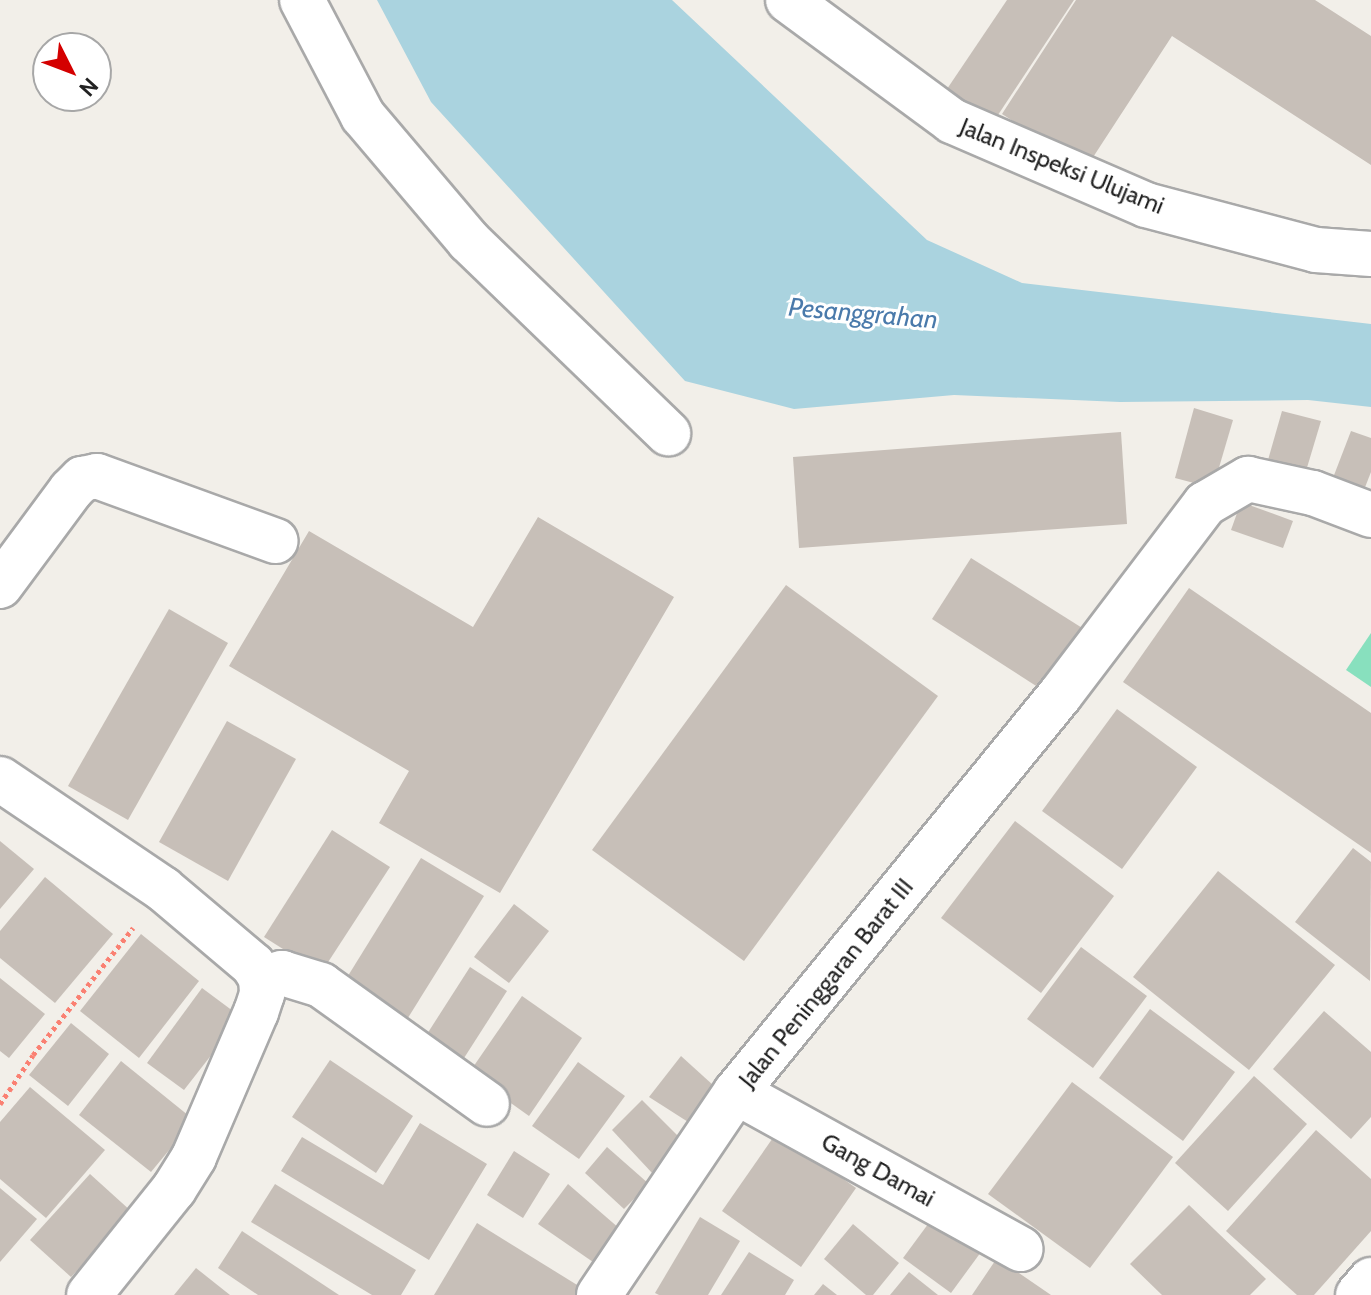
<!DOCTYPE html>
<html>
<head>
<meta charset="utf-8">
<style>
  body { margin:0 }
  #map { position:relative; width:1371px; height:1295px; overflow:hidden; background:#f2efe9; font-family:Cabin,sans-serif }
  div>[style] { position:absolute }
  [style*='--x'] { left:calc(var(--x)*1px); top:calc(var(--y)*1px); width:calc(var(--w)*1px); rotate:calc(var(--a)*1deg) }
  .pitch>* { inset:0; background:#88e0be }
  .water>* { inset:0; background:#aad3df }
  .building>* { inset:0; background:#c7bfb8 }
  .path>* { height:5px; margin-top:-2.5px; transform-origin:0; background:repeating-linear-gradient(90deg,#fa8072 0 4px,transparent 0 8px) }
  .roads { filter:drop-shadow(2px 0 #a9a9a9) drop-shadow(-2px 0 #a9a9a9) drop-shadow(0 2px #a9a9a9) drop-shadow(0 -2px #a9a9a9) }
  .minor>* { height:44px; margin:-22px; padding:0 22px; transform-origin:22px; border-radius:22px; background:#fff }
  span { translate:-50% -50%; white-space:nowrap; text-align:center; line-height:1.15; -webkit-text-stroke:6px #fff; paint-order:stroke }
  .street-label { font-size:24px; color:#222 }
  .water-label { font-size:26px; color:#4a7aab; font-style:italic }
  .north { position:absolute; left:32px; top:32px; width:80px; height:80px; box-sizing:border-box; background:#fff; border:2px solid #a7a7a7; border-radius:50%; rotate:132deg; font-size:22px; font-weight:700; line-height:32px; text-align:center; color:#222 }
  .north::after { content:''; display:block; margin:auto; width:28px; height:36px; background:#d40000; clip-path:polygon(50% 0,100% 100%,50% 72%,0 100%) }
</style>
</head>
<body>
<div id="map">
  <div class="pitch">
    <div style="clip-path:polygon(1371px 633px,1371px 687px,1346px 670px)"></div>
  </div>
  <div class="water">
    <div style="clip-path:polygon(377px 0,672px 0,927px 240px,1022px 283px,1371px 324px,1371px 407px,1308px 400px,1120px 402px,954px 395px,794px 409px,685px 381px,431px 102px)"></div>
  </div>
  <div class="building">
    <div style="clip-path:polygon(1007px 0,1074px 0,994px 121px,947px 89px)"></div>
    <div style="clip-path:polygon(1076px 0,1315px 0,1371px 36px,1371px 165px,1172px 36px,1086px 168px,1002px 114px)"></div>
    <div style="clip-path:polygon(1194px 408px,1233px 420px,1213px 488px,1175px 478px)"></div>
    <div style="clip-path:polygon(1282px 411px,1321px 421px,1306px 471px,1268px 460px)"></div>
    <div style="clip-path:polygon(1351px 431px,1371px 438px,1371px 472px,1362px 495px,1331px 483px)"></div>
    <div style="clip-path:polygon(1121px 432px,1127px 524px,799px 548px,793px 457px)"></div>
    <div style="clip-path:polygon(1241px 502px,1293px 521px,1283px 548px,1231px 530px)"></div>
    <div style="clip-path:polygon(538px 517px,674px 597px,500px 893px,379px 823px,409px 771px,229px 666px,309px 531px,473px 627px)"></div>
    <div style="clip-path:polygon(971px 558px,1087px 631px,1047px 693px,932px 619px)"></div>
    <div style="clip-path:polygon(786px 585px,938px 696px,744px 961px,592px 850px)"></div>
    <div style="clip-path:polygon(1189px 588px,1371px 713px,1371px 853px,1123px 682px)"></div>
    <div style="clip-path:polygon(169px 609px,228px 643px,128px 820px,68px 786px)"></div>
    <div style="clip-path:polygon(1117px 709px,1197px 767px,1122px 869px,1042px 811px)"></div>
    <div style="clip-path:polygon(227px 721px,296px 759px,228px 881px,159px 842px)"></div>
    <div style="clip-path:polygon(1015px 821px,1114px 896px,1041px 993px,941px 918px)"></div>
    <div style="clip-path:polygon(332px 830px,390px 867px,321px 973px,264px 937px)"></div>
    <div style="clip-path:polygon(0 841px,34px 869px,0 909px)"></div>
    <div style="clip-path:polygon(1353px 848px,1371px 862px,1370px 981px,1295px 922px)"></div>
    <div style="clip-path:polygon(421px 858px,484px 896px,401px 1029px,338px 992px)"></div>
    <div style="clip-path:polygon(1218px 871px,1335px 965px,1249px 1070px,1133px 977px)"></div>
    <div style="clip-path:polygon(45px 877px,113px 934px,55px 1003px,0 958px,0 931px)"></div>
    <div style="clip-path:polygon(514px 904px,549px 931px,509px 983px,474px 957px)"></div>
    <div style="clip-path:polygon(141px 934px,199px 981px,139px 1058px,80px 1011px)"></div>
    <div style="clip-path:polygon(1081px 947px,1147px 996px,1093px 1068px,1027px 1019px)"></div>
    <div style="clip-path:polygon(470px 967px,507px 991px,457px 1069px,420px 1045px)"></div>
    <div style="clip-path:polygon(0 978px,45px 1014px,9px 1058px,0 1051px)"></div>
    <div style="clip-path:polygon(202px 988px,241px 1017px,184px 1090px,147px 1063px)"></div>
    <div style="clip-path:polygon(522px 996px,582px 1038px,529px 1116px,469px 1073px)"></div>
    <div style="clip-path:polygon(1150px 1009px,1235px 1072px,1183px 1141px,1099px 1078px)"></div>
    <div style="clip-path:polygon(1324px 1011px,1371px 1052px,1371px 1117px,1351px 1139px,1273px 1069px)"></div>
    <div style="clip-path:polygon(71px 1023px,109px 1054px,68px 1106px,29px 1075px)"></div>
    <div style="clip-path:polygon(681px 1056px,724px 1095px,696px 1127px,649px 1097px)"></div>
    <div style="clip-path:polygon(330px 1060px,413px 1116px,376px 1173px,292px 1117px)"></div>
    <div style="clip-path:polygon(121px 1061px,194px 1120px,151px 1172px,79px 1115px)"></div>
    <div style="clip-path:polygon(578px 1062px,625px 1096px,579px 1159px,532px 1126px)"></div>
    <div style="clip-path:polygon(1254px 1076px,1307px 1124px,1228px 1211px,1175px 1163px)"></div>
    <div style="clip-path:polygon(1072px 1082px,1173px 1157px,1090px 1268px,988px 1194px)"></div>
    <div style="clip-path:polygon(30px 1087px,105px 1150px,46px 1218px,0 1179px,0 1122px)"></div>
    <div style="clip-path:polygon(642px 1100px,684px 1142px,653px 1174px,612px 1130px)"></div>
    <div style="clip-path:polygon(420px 1123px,487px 1164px,429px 1260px,281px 1171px,302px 1137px,383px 1185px)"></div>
    <div style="clip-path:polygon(1316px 1130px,1371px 1179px,1371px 1231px,1314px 1295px,1297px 1295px,1226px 1231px)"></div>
    <div style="clip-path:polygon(777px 1132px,856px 1188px,801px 1267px,722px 1211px)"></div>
    <div style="clip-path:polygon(607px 1147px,649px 1184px,624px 1209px,585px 1173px)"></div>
    <div style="clip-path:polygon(514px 1151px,550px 1174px,523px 1218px,487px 1195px)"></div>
    <div style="clip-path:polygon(90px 1174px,132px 1212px,71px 1277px,30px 1240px)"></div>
    <div style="clip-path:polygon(275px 1184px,416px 1270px,401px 1295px,372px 1295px,251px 1222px)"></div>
    <div style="clip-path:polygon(568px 1184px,620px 1229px,593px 1262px,538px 1224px)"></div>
    <div style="clip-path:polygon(0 1188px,37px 1219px,0 1262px)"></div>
    <div style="clip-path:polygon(1189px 1205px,1266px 1279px,1250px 1295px,1162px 1295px,1130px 1264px)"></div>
    <div style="clip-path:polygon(934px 1216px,981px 1252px,951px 1293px,903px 1258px)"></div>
    <div style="clip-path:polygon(700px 1217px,740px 1241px,708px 1295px,659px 1295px,655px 1293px)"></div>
    <div style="clip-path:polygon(477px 1223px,582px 1288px,577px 1295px,434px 1295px)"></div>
    <div style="clip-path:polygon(853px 1224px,899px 1263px,873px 1295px,866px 1295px,824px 1259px)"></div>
    <div style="clip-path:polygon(242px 1231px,339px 1295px,258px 1295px,218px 1268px)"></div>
    <div style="clip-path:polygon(749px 1252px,794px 1280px,785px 1295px,721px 1295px)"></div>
    <div style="clip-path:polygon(997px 1258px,1051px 1295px,972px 1295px)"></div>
    <div style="clip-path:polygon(196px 1268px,230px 1295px,174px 1295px)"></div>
    <div style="clip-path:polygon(909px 1272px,938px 1295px,890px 1295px)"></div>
    <div style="clip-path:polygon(823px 1284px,837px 1295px,814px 1295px)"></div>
  </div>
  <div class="path">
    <div style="--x:0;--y:1104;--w:59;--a:-56"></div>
    <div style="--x:33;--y:1055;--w:162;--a:-51.8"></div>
  </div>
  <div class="roads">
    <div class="minor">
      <div style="--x:302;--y:0;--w:131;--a:62.3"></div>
      <div style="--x:363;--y:116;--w:164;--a:49.7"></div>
      <div style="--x:469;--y:241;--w:277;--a:44"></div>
      <div style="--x:788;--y:0;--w:204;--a:36.4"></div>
      <div style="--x:952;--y:121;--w:211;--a:23.4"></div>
      <div style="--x:1146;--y:205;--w:176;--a:14.8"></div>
      <div style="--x:1316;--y:250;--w:55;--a:4.2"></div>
      <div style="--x:0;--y:586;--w:119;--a:-53.5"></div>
      <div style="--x:71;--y:490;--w:16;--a:-45"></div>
      <div style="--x:82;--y:479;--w:15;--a:-11"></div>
      <div style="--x:97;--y:476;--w:190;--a:20"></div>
      <div style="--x:0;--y:779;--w:197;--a:34"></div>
      <div style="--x:163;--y:889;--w:118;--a:40.2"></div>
      <div style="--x:253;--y:965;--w:15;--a:58"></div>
      <div style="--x:261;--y:978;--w:16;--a:86"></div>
      <div style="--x:262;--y:994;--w:19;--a:108"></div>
      <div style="--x:256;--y:1012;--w:158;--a:113.2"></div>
      <div style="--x:194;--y:1157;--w:38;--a:122"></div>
      <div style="--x:174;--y:1189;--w:136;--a:128.7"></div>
      <div style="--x:261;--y:978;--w:22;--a:-13"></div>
      <div style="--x:282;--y:973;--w:41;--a:17.1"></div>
      <div style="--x:321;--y:985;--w:204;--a:35.6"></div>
      <div style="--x:736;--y:1092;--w:325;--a:28.9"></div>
      <div style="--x:599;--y:1295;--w:245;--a:-56"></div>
      <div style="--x:736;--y:1092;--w:512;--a:-50.78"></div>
      <div style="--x:1060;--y:695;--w:240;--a:-52.8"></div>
      <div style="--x:1205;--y:504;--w:50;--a:-30.2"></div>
      <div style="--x:1248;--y:479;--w:66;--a:12.2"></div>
      <div style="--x:1313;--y:493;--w:62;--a:20.8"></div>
      <div style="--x:1358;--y:1295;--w:20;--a:-49"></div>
    </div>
  </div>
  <div class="street-label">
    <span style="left:1062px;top:166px;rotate:22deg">Jalan Inspeksi Ulujami</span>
    <span style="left:826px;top:983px;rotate:-51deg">Jalan Peninggaran Barat III</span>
    <span style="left:878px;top:1170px;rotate:29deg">Gang Damai</span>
  </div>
  <div class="water-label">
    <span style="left:863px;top:314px;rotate:5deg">Pesanggrahan</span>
  </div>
  <div class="north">N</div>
</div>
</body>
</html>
